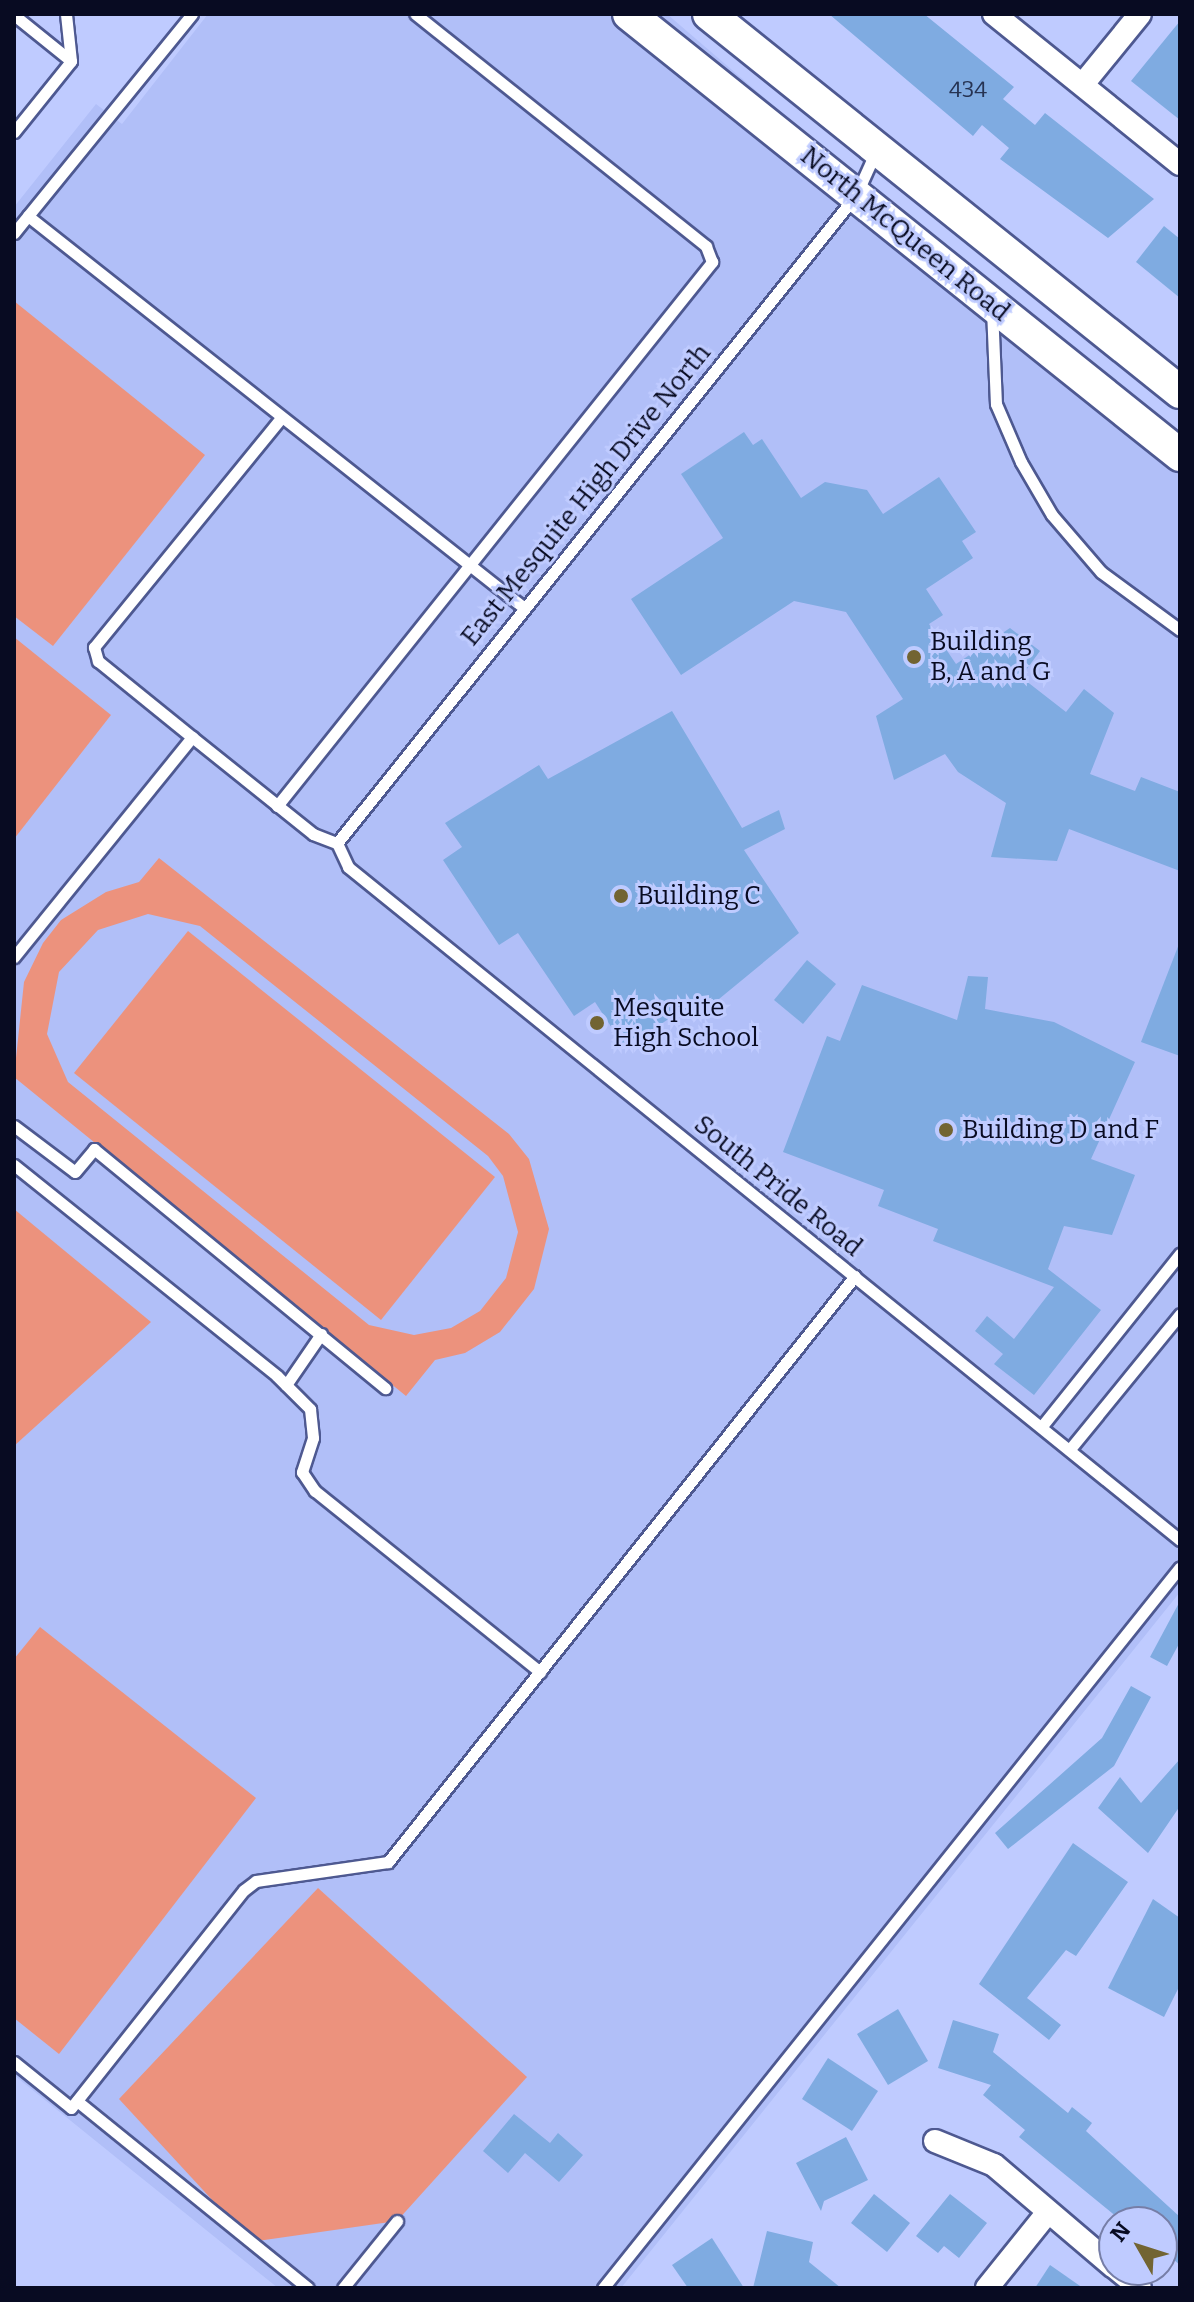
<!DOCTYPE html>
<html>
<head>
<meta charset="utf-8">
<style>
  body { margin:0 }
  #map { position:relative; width:1194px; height:2302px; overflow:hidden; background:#bfcbff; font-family:Bitter,serif }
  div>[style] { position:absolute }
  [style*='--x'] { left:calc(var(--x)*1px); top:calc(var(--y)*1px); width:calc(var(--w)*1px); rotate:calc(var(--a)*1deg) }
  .built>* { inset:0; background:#b1bff8 }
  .green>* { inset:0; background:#ec927d }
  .building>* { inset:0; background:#7fabe1 }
  .roads { filter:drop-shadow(2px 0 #4e5991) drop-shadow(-2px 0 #4e5991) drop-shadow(0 2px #4e5991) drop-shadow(0 -2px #4e5991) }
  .service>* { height:11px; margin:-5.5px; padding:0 5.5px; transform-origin:5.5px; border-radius:5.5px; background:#fff }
  .minor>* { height:22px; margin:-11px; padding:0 11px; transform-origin:11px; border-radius:11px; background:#fff }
  .secondary>* { height:32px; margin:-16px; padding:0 16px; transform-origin:16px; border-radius:16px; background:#fff }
  .dots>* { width:22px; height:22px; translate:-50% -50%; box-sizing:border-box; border:4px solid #bfcbff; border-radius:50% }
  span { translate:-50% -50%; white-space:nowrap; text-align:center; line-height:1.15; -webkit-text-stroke:6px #bfcbff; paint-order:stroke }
  .number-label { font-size:22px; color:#263352 }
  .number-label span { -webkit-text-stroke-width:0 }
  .street-label { font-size:26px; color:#080b22 }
  .poi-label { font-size:26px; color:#080b22 }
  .left { translate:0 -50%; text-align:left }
  .frame { position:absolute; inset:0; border:16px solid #080b22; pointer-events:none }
  .north { position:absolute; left:1098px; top:2206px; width:80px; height:80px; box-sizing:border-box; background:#bfcbff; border:2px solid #767ea7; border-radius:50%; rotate:309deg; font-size:22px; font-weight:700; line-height:32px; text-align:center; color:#080b22 }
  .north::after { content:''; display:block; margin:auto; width:28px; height:36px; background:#726432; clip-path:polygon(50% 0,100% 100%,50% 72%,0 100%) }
</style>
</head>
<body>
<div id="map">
  <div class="built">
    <div style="clip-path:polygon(208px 14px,667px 14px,1180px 455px,1180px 1592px,621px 2288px,278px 2288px,14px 2075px,14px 207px,96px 104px,122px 124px)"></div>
  </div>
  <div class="green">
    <div style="clip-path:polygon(14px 301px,205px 455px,53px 646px,14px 616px)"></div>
    <div style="clip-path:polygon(14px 637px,111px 715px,14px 839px)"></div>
    <div style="clip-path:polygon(evenodd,159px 858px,509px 1134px,529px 1159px,549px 1229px,534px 1289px,500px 1332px,465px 1353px,435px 1360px,406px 1396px,14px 1077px,24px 982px,43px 943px,61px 920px,106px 892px,139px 882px,159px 858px,148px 914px,200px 926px,488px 1156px,503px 1176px,518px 1232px,506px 1278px,480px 1311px,451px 1328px,414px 1335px,369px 1325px,68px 1082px,47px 1034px,59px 972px,98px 930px,148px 914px)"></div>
    <div style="clip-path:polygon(188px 931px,495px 1177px,381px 1320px,74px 1073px)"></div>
    <div style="clip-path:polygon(14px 1209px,151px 1322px,14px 1446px)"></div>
    <div style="clip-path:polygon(40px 1627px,256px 1798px,59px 2054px,14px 2018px,14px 1659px)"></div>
    <div style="clip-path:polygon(318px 1888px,527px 2077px,397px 2221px,251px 2242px,119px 2099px)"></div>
  </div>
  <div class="building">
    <div style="clip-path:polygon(829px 14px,924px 14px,1014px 87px,1003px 99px,1035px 125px,1045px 113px,1154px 199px,1108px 238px,1000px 159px,1009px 148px,982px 125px,973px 136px)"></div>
    <div style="clip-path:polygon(1180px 21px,1180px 120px,1131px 81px)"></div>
    <div style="clip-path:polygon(1164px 226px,1180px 239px,1180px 298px,1136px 262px)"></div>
    <div style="clip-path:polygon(744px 432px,753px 445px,762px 439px,801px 498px,825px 482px,867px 490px,883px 514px,939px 477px,976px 532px,962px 541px,973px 558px,926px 589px,943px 615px,929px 624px,956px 664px,1010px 628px,1040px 651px,1021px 677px,1066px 712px,1084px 689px,1114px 713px,1090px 774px,1135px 791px,1141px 777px,1180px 792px,1180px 871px,1069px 829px,1057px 861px,991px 857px,1006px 803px,958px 772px,945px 754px,894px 780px,876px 716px,903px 699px,846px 612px,794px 601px,681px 675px,631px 599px,723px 538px,681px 474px)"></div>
    <div style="clip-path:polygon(672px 711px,742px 828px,779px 810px,785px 829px,744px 850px,799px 933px,719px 999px,676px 1014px,625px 1048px,595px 1002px,574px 1016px,518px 933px,499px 945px,443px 860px,462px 847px,445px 823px,539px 765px,548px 779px)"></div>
    <div style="clip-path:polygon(1179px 944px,1180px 945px,1180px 1056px,1141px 1042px)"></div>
    <div style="clip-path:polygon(807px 960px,836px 984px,803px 1024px,774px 1000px)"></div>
    <div style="clip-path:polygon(968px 976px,988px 977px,985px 1009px,1054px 1022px,1135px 1062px,1091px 1159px,1135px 1175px,1112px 1235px,1064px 1226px,1048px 1269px,1101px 1310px,1034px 1395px,994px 1364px,1003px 1354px,975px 1331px,987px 1316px,1014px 1339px,1054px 1287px,933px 1241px,938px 1229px,878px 1206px,884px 1190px,783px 1152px,827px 1036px,840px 1041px,862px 985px,957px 1020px)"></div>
    <div style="clip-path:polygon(1180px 1601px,1180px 1642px,1167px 1666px,1150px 1657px)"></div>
    <div style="clip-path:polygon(1131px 1686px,1151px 1697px,1114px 1766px,1008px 1849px,995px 1833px,1102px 1738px)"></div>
    <div style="clip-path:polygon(1180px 1759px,1180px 1806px,1148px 1853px,1098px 1808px,1120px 1777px,1141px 1803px)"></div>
    <div style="clip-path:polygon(1073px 1843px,1128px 1882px,1076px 1956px,1066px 1950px,1027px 1998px,1061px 2025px,1049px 2040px,979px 1984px)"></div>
    <div style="clip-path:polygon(1153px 1899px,1180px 1918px,1180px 1985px,1164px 2017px,1108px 1988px)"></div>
    <div style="clip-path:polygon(898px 2009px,928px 2061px,888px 2085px,857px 2034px)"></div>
    <div style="clip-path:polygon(953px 2020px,999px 2034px,993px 2052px,1068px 2113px,1072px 2107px,1092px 2123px,1086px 2131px,1180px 2217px,1180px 2265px,1162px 2250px,1162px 2222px,1123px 2222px,1019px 2137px,1025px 2130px,983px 2095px,991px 2085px,938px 2068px)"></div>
    <div style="clip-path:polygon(828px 2058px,878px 2091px,852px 2131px,802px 2099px)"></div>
    <div style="clip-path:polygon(514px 2114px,550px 2143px,558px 2133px,583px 2155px,559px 2182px,525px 2153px,508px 2173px,483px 2151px)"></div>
    <div style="clip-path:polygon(846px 2137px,868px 2180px,824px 2201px,821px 2211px,796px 2163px)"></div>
    <div style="clip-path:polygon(874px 2194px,910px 2223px,887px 2252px,851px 2223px)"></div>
    <div style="clip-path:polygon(950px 2194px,987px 2223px,959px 2258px,944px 2246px,938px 2253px,916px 2236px)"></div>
    <div style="clip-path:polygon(767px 2231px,813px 2242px,809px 2262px,841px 2288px,753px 2288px)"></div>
    <div style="clip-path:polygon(712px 2238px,744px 2288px,688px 2288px,672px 2265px)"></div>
    <div style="clip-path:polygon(1050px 2265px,1083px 2288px,1035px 2288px)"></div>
  </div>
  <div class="roads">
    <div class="service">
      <div style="--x:192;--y:14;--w:260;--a:129.1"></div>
      <div style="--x:28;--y:216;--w:631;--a:38.31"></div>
      <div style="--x:14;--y:15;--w:73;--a:38.9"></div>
      <div style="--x:14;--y:132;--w:91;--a:-51.2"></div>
      <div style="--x:71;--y:61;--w:47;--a:-96.1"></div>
      <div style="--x:876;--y:151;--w:48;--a:114.4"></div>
      <div style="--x:856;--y:195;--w:830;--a:128.69"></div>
      <div style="--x:337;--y:843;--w:26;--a:65"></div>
      <div style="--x:348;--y:867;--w:1070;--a:38.97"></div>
      <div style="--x:14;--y:233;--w:22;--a:-51"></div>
      <div style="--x:992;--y:309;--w:95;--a:87.6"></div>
      <div style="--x:996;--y:404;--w:63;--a:66.7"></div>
      <div style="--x:1021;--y:462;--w:61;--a:59.7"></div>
      <div style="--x:1052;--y:515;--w:75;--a:49.3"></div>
      <div style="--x:1101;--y:572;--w:98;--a:36.3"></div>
      <div style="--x:281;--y:418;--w:296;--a:129.2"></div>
      <div style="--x:94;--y:647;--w:15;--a:74"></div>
      <div style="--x:98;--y:661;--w:121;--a:39"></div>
      <div style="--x:192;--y:737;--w:155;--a:38.7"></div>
      <div style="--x:313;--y:834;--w:26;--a:21"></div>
      <div style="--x:277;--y:806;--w:697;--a:-51.35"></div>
      <div style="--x:712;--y:262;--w:17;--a:-111"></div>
      <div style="--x:706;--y:246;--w:372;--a:-141.4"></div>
      <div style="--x:14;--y:957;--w:283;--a:-51"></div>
      <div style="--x:14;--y:1126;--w:76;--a:37"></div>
      <div style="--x:75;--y:1172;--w:30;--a:-50"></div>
      <div style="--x:94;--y:1149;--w:377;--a:39.4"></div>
      <div style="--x:14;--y:1165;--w:337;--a:38.7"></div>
      <div style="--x:277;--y:1376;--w:47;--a:45"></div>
      <div style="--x:310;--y:1409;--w:29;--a:84"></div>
      <div style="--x:313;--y:1438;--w:36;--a:108"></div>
      <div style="--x:302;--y:1472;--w:23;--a:56"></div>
      <div style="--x:315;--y:1491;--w:289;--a:38.8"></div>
      <div style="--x:286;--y:1385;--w:62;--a:-55.5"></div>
      <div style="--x:1042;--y:1426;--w:221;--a:-51.3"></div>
      <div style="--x:1070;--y:1449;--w:174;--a:-50.8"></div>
      <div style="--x:14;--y:2062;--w:73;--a:38.9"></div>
      <div style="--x:71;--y:2108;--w:278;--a:-51.6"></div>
      <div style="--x:244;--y:1890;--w:15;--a:-37"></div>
      <div style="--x:256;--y:1881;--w:133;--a:-8.2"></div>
      <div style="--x:388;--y:1862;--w:749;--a:-51.45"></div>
      <div style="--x:77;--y:2101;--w:297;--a:39"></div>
      <div style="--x:343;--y:2288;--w:86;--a:-51.1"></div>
      <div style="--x:603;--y:2288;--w:923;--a:-51.33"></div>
    </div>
    <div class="minor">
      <div style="--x:994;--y:14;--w:239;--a:38.9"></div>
      <div style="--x:1083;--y:84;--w:90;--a:-50.8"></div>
      <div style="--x:935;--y:2141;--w:64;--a:22.1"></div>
      <div style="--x:994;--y:2165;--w:157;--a:40.4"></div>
      <div style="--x:1118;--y:2270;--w:28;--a:39"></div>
      <div style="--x:987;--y:2288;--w:97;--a:-51.2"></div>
    </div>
    <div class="secondary">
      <div style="--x:629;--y:14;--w:706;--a:38.67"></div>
      <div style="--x:709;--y:14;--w:604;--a:38.75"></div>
    </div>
  </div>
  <div class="dots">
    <div style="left:914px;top:657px;background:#726432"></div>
    <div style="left:621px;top:896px;background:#726432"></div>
    <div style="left:597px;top:1023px;background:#726432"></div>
    <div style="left:946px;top:1130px;background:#726432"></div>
  </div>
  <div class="number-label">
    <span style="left:968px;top:90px">434</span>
  </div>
  <div class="street-label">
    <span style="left:905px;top:234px;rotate:39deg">North McQueen Road</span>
    <span style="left:586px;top:495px;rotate:-51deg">East Mesquite High Drive North</span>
    <span style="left:778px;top:1186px;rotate:39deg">South Pride Road</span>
  </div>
  <div class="poi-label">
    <span class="left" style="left:930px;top:657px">Building<br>B, A and G</span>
    <span class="left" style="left:637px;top:896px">Building C</span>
    <span class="left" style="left:613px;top:1023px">Mesquite<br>High School</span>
    <span class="left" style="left:962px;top:1130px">Building D and F</span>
  </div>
  <div class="frame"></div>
  <div class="north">N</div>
</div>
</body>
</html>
